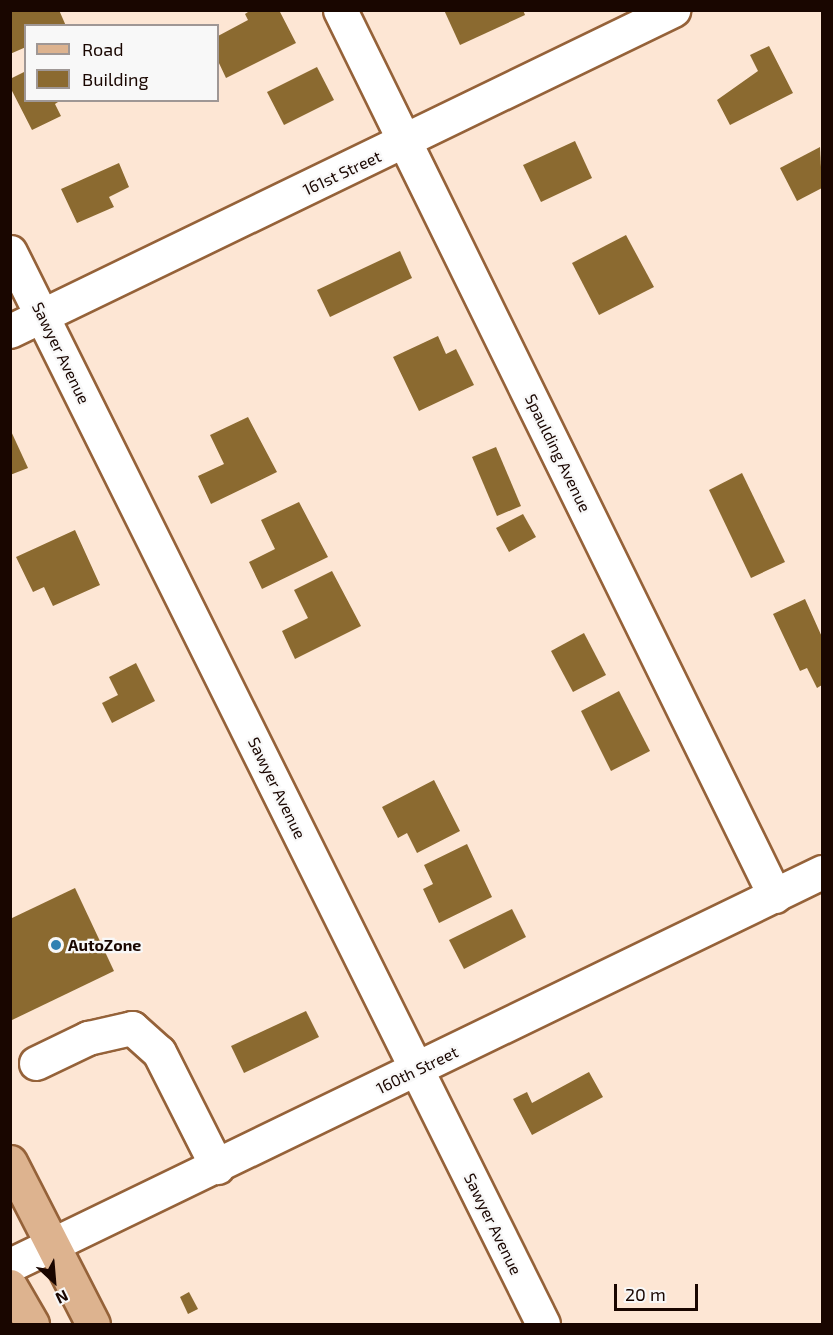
<!DOCTYPE html>
<html>
<head>
<meta charset="utf-8">
<style>
  body { margin:0 }
  #map { position:relative; width:833px; height:1335px; overflow:hidden; background:#fde6d4; font-family:"Exo 2",sans-serif }
  div>[style] { position:absolute }
  [style*='--x'] { left:calc(var(--x)*1px); top:calc(var(--y)*1px); width:calc(var(--w)*1px); rotate:calc(var(--a)*1deg) }
  .building>* { inset:0; background:#8b6a30 }
  .roads { filter:drop-shadow(2px 0 #956239) drop-shadow(-2px 0 #956239) drop-shadow(0 2px #956239) drop-shadow(0 -2px #956239) }
  .minor>* { height:33px; margin:-16.5px; padding:0 16.5px; transform-origin:16.5px; border-radius:16.5px; background:#fff }
  .major>* { height:33px; margin:-16.5px; padding:0 16.5px; transform-origin:16.5px; border-radius:16.5px; background:#ddb38f }
  .dots>* { width:16px; height:16px; translate:-50% -50%; box-sizing:border-box; border:3px solid #f8f8f8; border-radius:50% }
  span { translate:-50% -50%; white-space:nowrap; text-align:center; line-height:1.15; -webkit-text-stroke:4.5px #f8f8f8; paint-order:stroke }
  .street-label { font-size:16px; color:#190600 }
  .poi-label { font-size:16px; color:#190600; font-weight:700 }
  .left { translate:0 -50%; text-align:left }
  .frame { position:absolute; inset:0; border:12px solid #190600; pointer-events:none }
  .legend { position:absolute; left:24px; top:24px; width:195px; height:78px; box-sizing:border-box; background:#f8f8f8; border:2px solid #9f9795; margin:0; padding:8px 10px; list-style:none; font-size:18px; color:#190600 }
  .legend li { display:flex; align-items:center; gap:12px; height:30px }
  .legend b { width:30px; border:2px solid #9f9795 }
  .north { position:absolute; left:24px; top:1251px; width:60px; height:60px; -webkit-text-stroke:4px #f8f8f8; paint-order:stroke; rotate:154deg; font-size:16px; font-weight:700; line-height:24px; text-align:center; color:#190600 }
  .north::after { content:''; display:block; margin:auto; width:21px; height:27px; background:#190600; clip-path:polygon(50% 0,100% 100%,50% 72%,0 100%) }
  .scale { position:absolute; left:614px; top:1284px; width:84px; height:27px; box-sizing:border-box; border:3px solid #190600; border-top:0; padding-left:8px; font-size:18px; line-height:21px; white-space:nowrap; color:#190600; -webkit-text-stroke:4px #f8f8f8; paint-order:stroke }
</style>
</head>
<body>
<div id="map">
  <div class="building">
    <div style="clip-path:polygon(10px 10px,59px 10px,66px 26px,26px 26px,26px 47px,10px 54px)"></div>
    <div style="clip-path:polygon(251px 10px,279px 10px,296px 43px,226px 78px,218px 61px,218px 36px,248px 20px,245px 14px)"></div>
    <div style="clip-path:polygon(444px 10px,523px 10px,525px 15px,460px 45px)"></div>
    <div style="clip-path:polygon(769px 46px,793px 93px,730px 125px,717px 100px,758px 71px,750px 55px)"></div>
    <div style="clip-path:polygon(317px 67px,334px 100px,284px 125px,267px 92px)"></div>
    <div style="clip-path:polygon(26px 71px,26px 100px,61px 100px,55px 104px,61px 116px,32px 130px,10px 87px,10px 79px)"></div>
    <div style="clip-path:polygon(575px 141px,592px 178px,541px 202px,523px 165px)"></div>
    <div style="clip-path:polygon(820px 147px,822px 188px,797px 201px,780px 168px)"></div>
    <div style="clip-path:polygon(119px 163px,129px 187px,109px 197px,114px 207px,77px 223px,61px 189px)"></div>
    <div style="clip-path:polygon(626px 235px,654px 287px,599px 315px,572px 263px)"></div>
    <div style="clip-path:polygon(400px 251px,412px 278px,330px 317px,317px 290px)"></div>
    <div style="clip-path:polygon(438px 336px,446px 354px,456px 349px,474px 385px,419px 411px,393px 357px)"></div>
    <div style="clip-path:polygon(248px 417px,277px 472px,211px 504px,198px 476px,224px 464px,210px 435px)"></div>
    <div style="clip-path:polygon(10px 429px,28px 468px,10px 475px)"></div>
    <div style="clip-path:polygon(496px 447px,521px 506px,497px 516px,472px 457px)"></div>
    <div style="clip-path:polygon(742px 473px,785px 562px,751px 578px,709px 490px)"></div>
    <div style="clip-path:polygon(299px 502px,328px 557px,262px 589px,249px 562px,275px 549px,261px 520px)"></div>
    <div style="clip-path:polygon(523px 514px,536px 537px,509px 552px,496px 528px)"></div>
    <div style="clip-path:polygon(75px 530px,100px 585px,53px 606px,44px 587px,33px 592px,16px 557px)"></div>
    <div style="clip-path:polygon(332px 571px,361px 626px,295px 659px,282px 631px,308px 618px,294px 590px)"></div>
    <div style="clip-path:polygon(805px 599px,822px 637px,822px 685px,817px 688px,807px 668px,800px 671px,773px 614px)"></div>
    <div style="clip-path:polygon(584px 633px,606px 675px,573px 692px,551px 651px)"></div>
    <div style="clip-path:polygon(136px 663px,155px 701px,112px 723px,102px 703px,118px 695px,109px 677px)"></div>
    <div style="clip-path:polygon(619px 691px,650px 751px,611px 771px,581px 711px)"></div>
    <div style="clip-path:polygon(434px 780px,460px 831px,417px 853px,407px 833px,398px 838px,382px 807px)"></div>
    <div style="clip-path:polygon(467px 844px,492px 897px,439px 923px,423px 889px,433px 884px,424px 865px)"></div>
    <div style="clip-path:polygon(75px 888px,114px 971px,10px 1021px,10px 919px)"></div>
    <div style="clip-path:polygon(512px 909px,526px 937px,464px 969px,449px 940px)"></div>
    <div style="clip-path:polygon(306px 1011px,319px 1037px,244px 1073px,231px 1046px)"></div>
    <div style="clip-path:polygon(589px 1072px,603px 1097px,532px 1135px,513px 1099px,527px 1092px,532px 1103px)"></div>
    <div style="clip-path:polygon(189px 1292px,198px 1309px,188px 1314px,180px 1297px)"></div>
  </div>
  <div class="roads">
    <div class="minor">
      <div style="--x:340;--y:10;--w:987;--a:63.85"></div>
      <div style="--x:10;--y:252;--w:1197;--a:63.56"></div>
      <div style="--x:10;--y:331;--w:737;--a:-25.83"></div>
      <div style="--x:36;--y:1063;--w:58;--a:-25.7"></div>
      <div style="--x:88;--y:1038;--w:45;--a:-12.8"></div>
      <div style="--x:132;--y:1028;--w:36;--a:42"></div>
      <div style="--x:159;--y:1052;--w:129;--a:63.2"></div>
      <div style="--x:10;--y:1265;--w:902;--a:-25.83"></div>
    </div>
    <div class="major">
      <div style="--x:10;--y:1162;--w:182;--a:62.9"></div>
      <div style="--x:10;--y:1286;--w:44;--a:59.9"></div>
    </div>
  </div>
  <div class="dots">
    <div style="left:56px;top:945px;background:#3081b2"></div>
  </div>
  <div class="street-label">
    <span style="left:342px;top:173px;rotate:-25deg">161st Street</span>
    <span style="left:61px;top:353px;rotate:64deg">Sawyer Avenue</span>
    <span style="left:558px;top:453px;rotate:64deg">Spaulding Avenue</span>
    <span style="left:277px;top:788px;rotate:64deg">Sawyer Avenue</span>
    <span style="left:417px;top:1070px;rotate:-26deg">160th Street</span>
    <span style="left:493px;top:1224px;rotate:64deg">Sawyer Avenue</span>
  </div>
  <div class="poi-label">
    <span class="left" style="left:68px;top:945px">AutoZone</span>
  </div>
  <div class="frame"></div>
  <ul class="legend">
  <li><b style="height:8px;background:#ddb38f"></b>Road</li>
  <li><b style="height:16px;background:#8b6a30"></b>Building</li>
  </ul>
  <div class="north">N</div>
  <div class="scale">20 m</div>
</div>
</body>
</html>
